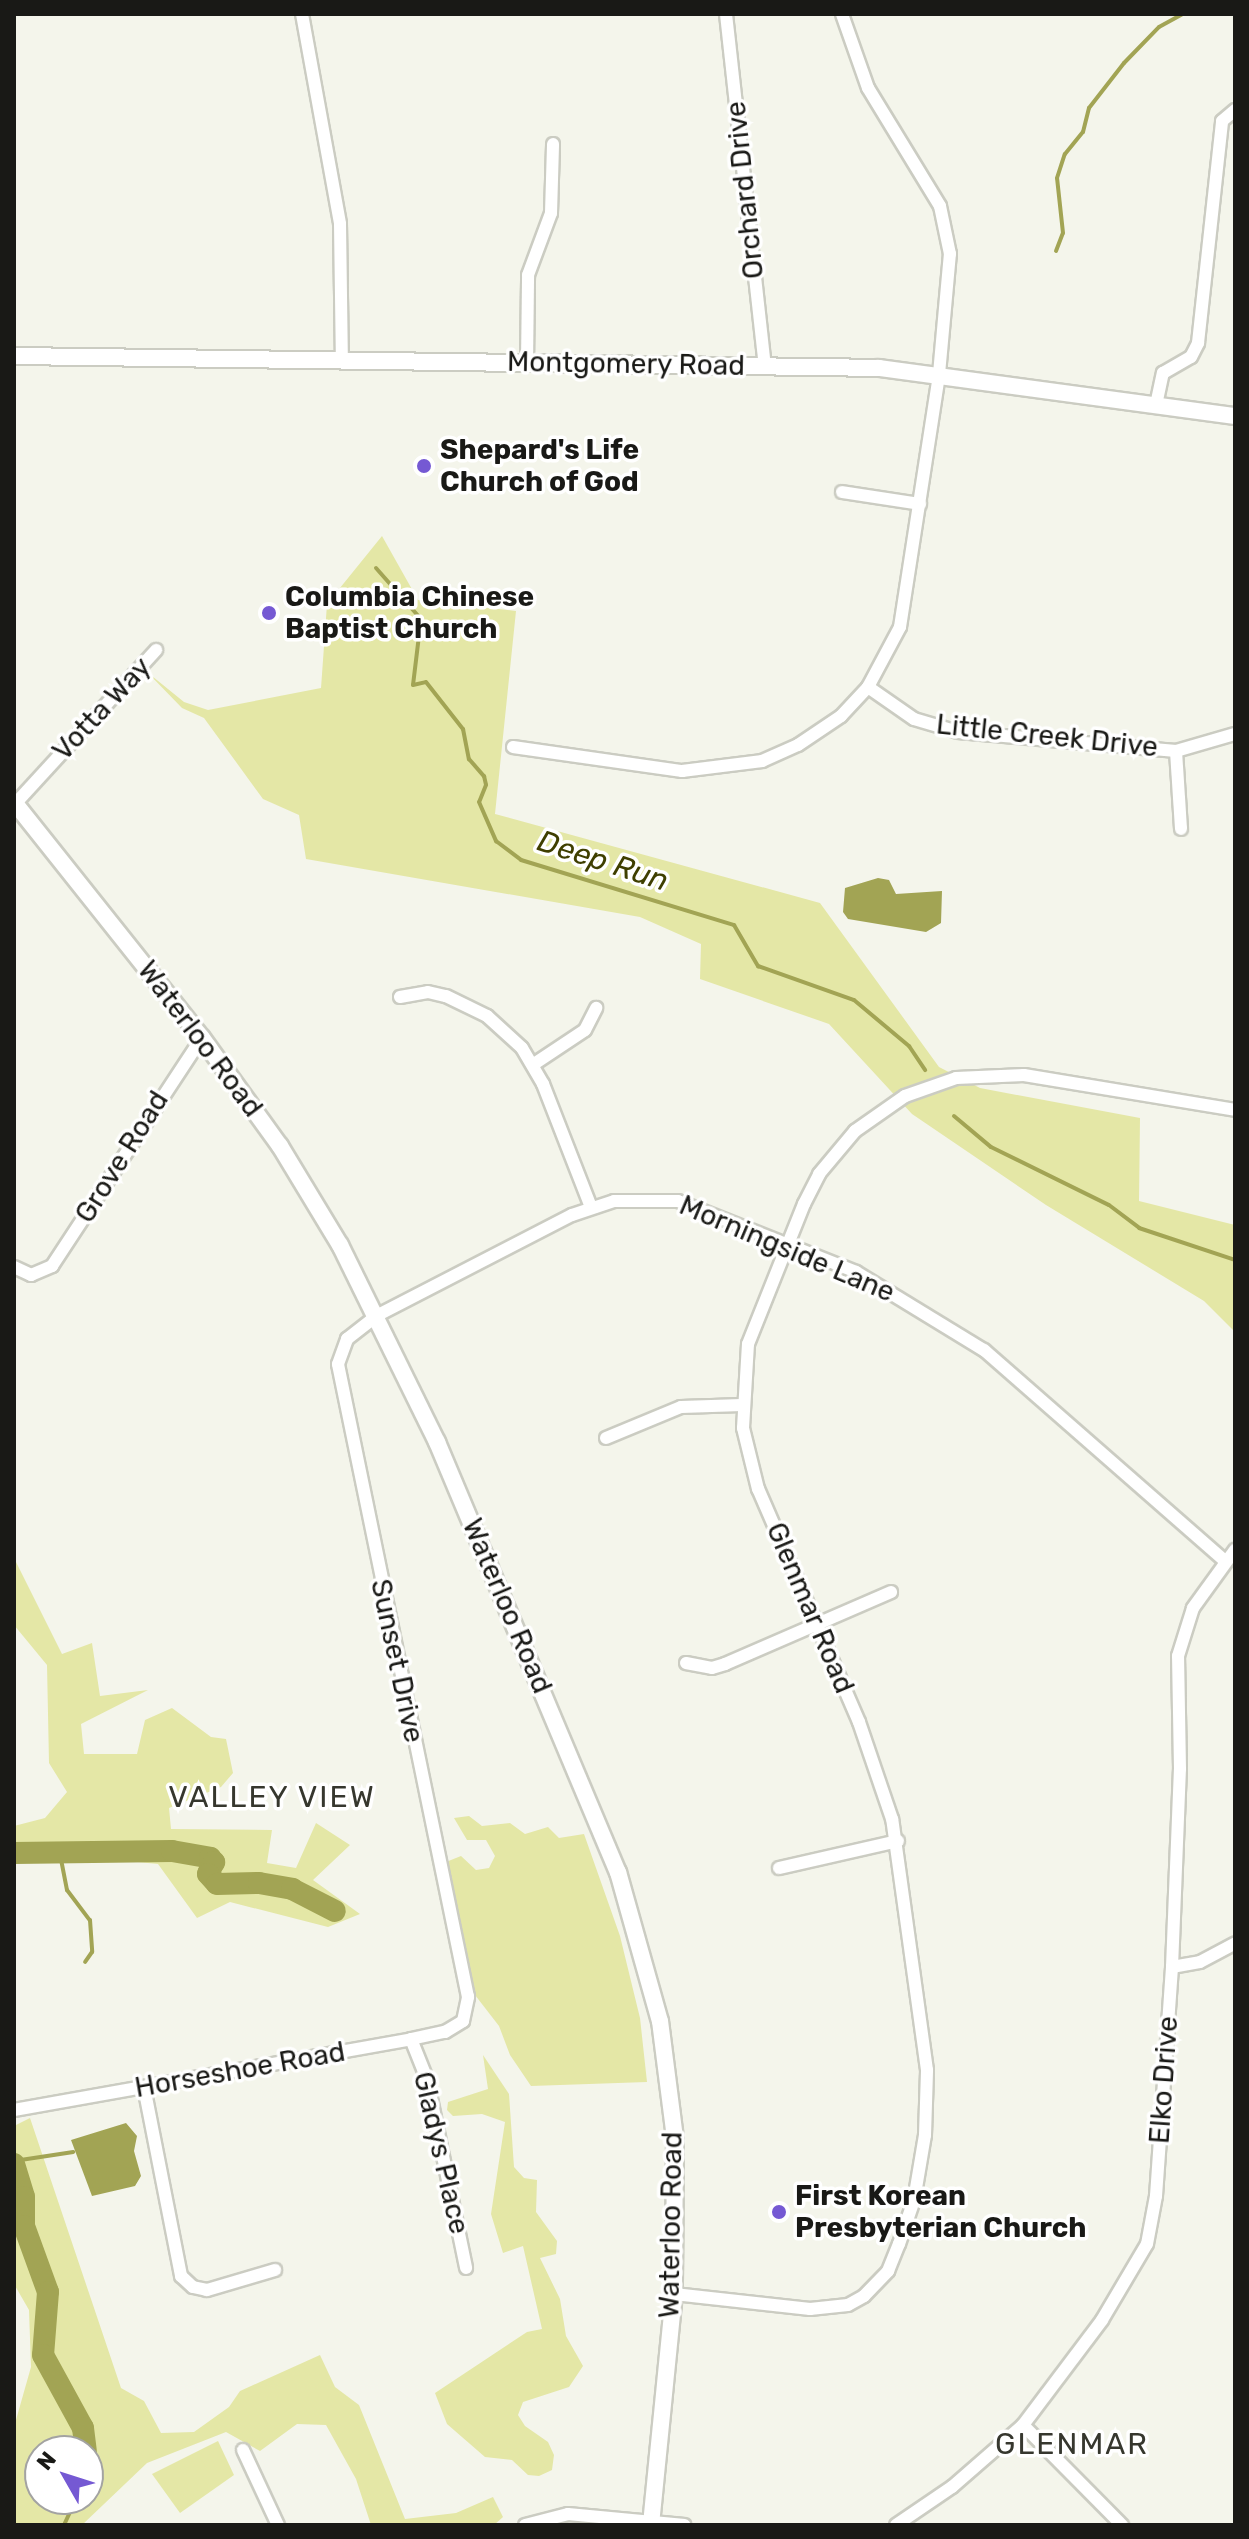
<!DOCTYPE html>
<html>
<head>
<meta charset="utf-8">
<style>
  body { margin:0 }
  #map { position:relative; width:1249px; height:2539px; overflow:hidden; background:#f4f5eb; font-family:Rubik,sans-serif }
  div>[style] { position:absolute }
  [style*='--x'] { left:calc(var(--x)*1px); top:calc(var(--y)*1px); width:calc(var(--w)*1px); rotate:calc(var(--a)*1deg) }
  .green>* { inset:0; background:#e4e7a6 }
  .water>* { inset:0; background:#a2a454 }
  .stream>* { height:4px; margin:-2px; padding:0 2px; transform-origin:2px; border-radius:2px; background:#a2a454 }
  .river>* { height:22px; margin:-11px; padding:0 11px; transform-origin:11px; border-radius:11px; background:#a2a454 }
  .roads { filter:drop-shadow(2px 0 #cbccc2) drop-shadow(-2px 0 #cbccc2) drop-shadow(0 2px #cbccc2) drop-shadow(0 -2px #cbccc2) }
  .minor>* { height:12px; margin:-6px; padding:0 6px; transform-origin:6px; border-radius:6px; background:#fff }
  .secondary>* { height:16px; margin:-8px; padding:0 8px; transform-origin:8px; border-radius:8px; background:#fff }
  .dots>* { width:22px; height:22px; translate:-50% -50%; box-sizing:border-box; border:4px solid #fff; border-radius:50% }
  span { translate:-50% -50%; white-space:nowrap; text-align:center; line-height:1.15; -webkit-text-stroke:7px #fff; paint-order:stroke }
  .street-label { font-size:28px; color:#191916 }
  .poi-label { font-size:28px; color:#191916; font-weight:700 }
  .left { translate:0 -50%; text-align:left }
  .water-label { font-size:30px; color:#3f3f00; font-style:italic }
  .neighbourhood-label { font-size:30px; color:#36372e; letter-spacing:2px }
  .frame { position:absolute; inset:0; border:16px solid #191916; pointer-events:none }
  .north { position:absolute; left:24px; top:2435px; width:80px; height:80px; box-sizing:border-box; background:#fff; border:2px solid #a3a3a2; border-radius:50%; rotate:309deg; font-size:22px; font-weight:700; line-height:32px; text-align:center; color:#191916 }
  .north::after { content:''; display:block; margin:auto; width:28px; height:36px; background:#7559d3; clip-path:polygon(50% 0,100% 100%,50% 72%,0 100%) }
</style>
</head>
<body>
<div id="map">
  <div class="green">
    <div style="clip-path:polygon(382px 536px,418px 600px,516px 611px,495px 814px,820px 903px,939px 1067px,980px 1088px,1140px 1118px,1139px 1201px,1235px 1225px,1235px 1332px,1204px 1301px,1046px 1205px,912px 1114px,829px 1024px,700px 979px,701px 944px,640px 917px,306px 859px,299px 815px,263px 799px,204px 718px,182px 708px,147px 672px,184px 702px,208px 710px,321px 688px,327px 604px)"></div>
    <div style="clip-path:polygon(14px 1558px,62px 1654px,92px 1643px,100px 1696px,148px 1690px,81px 1724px,84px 1754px,137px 1754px,145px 1720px,172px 1708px,211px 1737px,226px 1739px,233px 1773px,221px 1787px,169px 1808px,171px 1829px,272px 1830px,267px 1863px,296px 1868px,316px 1823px,350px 1845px,313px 1880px,360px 1914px,328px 1927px,230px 1902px,197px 1918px,158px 1864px,68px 1855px,14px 1864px,14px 1826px,45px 1818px,67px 1792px,49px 1763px,47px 1665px,14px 1625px)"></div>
    <div style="clip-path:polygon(469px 1816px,482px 1826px,510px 1823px,525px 1834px,548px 1827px,559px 1838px,584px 1834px,620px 1936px,640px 2018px,647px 2082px,531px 2086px,510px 2055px,499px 2026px,475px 1995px,446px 1862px,461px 1856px,476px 1870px,489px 1868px,495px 1856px,486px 1840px,467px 1840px,454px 1818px)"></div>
    <div style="clip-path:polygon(483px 2055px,509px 2094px,514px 2167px,524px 2178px,537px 2180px,536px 2212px,557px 2241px,556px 2254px,540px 2258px,560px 2299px,566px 2336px,583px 2366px,569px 2387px,523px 2402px,518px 2415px,525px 2426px,548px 2442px,554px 2455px,552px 2470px,539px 2476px,528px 2475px,512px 2460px,485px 2457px,447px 2424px,435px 2393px,527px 2332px,542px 2329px,523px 2246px,503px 2253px,491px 2214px,505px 2122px,482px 2114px,453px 2116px,447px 2110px,448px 2102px,488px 2089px)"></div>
    <div style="clip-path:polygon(evenodd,30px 2118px,121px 2388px,144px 2401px,161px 2433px,194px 2432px,229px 2407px,240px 2391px,320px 2355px,335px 2387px,359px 2405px,405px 2519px,456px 2513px,493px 2497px,503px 2517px,494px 2525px,371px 2525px,356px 2479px,326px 2425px,297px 2424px,260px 2451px,226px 2432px,147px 2463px,82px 2525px,14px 2525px,14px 2427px,31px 2367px,29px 2310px,14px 2284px,14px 2126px,30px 2118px,88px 2451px,88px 2499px,40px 2499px,40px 2451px,88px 2451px)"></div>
    <div style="clip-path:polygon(218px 2441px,234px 2475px,180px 2513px,152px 2474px)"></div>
  </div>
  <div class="water">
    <div style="clip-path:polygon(878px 878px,889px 880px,896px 894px,942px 891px,941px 923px,926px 932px,848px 919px,843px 912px,845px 888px)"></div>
    <div style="clip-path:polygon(126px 2123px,137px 2136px,134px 2151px,141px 2176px,135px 2186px,92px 2196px,71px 2140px)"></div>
  </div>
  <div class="stream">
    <div style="--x:1056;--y:251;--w:19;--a:-69"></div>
    <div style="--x:1063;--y:233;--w:55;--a:-96.2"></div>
    <div style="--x:1057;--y:178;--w:25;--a:-72"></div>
    <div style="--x:1065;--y:154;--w:28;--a:-51"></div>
    <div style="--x:1083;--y:132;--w:25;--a:-76"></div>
    <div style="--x:1089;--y:108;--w:57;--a:-52.1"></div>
    <div style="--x:1124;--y:63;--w:50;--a:-45.8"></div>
    <div style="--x:1159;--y:27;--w:26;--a:-29"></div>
    <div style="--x:376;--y:568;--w:68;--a:48.6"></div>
    <div style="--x:421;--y:619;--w:66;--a:96.9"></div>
    <div style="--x:413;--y:685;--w:13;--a:-13"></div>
    <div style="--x:426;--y:682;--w:60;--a:51.8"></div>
    <div style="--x:463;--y:729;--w:31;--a:79"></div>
    <div style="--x:469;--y:759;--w:23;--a:49"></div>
    <div style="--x:484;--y:776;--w:9;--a:77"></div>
    <div style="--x:486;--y:785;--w:18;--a:112"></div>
    <div style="--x:479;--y:802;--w:43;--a:66.4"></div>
    <div style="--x:496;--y:841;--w:31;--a:37"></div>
    <div style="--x:521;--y:860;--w:223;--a:17"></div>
    <div style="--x:734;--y:925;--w:48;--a:59.7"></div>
    <div style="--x:758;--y:966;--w:102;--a:19.5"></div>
    <div style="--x:854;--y:1000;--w:72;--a:39.9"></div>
    <div style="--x:909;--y:1046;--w:29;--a:56"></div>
    <div style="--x:954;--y:1116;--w:48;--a:40"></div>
    <div style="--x:991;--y:1147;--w:131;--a:26.2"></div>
    <div style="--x:1109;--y:1205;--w:38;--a:37"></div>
    <div style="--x:1139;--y:1228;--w:101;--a:18.4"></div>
    <div style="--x:59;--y:1849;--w:42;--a:79"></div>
    <div style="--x:67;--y:1890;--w:38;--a:53"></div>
    <div style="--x:90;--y:1920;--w:32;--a:86"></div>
    <div style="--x:92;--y:1952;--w:12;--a:125"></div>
    <div style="--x:14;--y:2161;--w:60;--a:-8.7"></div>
    <div style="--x:64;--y:2525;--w:29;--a:-65"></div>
  </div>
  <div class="river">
    <div style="--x:14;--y:1853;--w:158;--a:-0.7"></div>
    <div style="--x:172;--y:1851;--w:39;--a:10"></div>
    <div style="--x:210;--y:1858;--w:6;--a:45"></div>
    <div style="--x:214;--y:1862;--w:13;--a:117"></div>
    <div style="--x:208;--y:1874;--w:13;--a:48"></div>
    <div style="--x:217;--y:1884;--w:42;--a:-1.4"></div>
    <div style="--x:259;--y:1883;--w:34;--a:10"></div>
    <div style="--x:292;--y:1889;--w:48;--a:27.1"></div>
    <div style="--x:14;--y:2164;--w:34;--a:73"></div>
    <div style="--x:24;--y:2197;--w:29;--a:90"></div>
    <div style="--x:24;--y:2226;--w:70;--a:70"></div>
    <div style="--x:48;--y:2292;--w:63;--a:94.5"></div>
    <div style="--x:43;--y:2355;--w:83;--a:61.3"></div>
    <div style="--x:83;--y:2428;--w:23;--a:83"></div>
  </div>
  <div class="roads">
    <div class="minor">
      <div style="--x:302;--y:14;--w:213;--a:79.7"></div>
      <div style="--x:340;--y:224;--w:137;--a:89.2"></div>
      <div style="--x:726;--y:14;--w:354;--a:83.7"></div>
      <div style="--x:527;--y:363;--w:88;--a:-89.3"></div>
      <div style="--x:528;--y:275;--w:66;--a:-69.6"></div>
      <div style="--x:551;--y:213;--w:69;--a:-88.3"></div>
      <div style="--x:1156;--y:405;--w:33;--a:-78"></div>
      <div style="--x:1163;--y:373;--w:32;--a:-30"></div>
      <div style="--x:1191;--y:357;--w:16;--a:-63"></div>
      <div style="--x:1198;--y:343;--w:223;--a:-83.8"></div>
      <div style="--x:1222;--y:121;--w:17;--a:-40"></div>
      <div style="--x:842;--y:492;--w:79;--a:8.7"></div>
      <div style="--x:868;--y:687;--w:56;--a:34.8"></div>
      <div style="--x:914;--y:719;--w:46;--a:16.5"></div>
      <div style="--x:958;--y:732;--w:219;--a:5"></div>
      <div style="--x:1176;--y:751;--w:61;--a:-16.1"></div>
      <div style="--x:513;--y:747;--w:171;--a:8.1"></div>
      <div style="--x:682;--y:771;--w:81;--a:-7.1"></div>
      <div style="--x:762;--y:761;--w:39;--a:-24"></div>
      <div style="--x:798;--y:745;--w:52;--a:-34"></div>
      <div style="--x:841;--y:716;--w:40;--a:-47"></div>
      <div style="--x:868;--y:687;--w:68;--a:-61.9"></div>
      <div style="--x:900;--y:627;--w:256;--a:-81.2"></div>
      <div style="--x:939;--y:374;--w:121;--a:-84.8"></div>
      <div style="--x:950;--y:254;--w:49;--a:-101.8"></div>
      <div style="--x:940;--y:206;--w:138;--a:-121.4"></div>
      <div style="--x:868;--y:88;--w:78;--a:-109.4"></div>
      <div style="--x:1176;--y:751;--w:78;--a:86.3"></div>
      <div style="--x:15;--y:804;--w:209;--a:-47.5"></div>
      <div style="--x:400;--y:997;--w:28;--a:-10"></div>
      <div style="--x:428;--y:992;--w:18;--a:13"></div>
      <div style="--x:446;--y:996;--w:46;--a:26"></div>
      <div style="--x:487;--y:1016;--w:47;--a:42.4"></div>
      <div style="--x:522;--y:1048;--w:42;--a:59.7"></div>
      <div style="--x:543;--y:1084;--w:132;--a:68.7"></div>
      <div style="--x:534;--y:1064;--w:61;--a:-33.7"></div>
      <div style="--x:585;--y:1030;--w:25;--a:-63"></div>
      <div style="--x:14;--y:1267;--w:19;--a:25"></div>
      <div style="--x:31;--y:1275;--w:23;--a:-23"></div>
      <div style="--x:52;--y:1266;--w:273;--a:-56.7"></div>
      <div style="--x:606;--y:1438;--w:81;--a:-22.5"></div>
      <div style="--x:681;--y:1407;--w:61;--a:-1.9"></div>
      <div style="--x:686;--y:1663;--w:26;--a:11"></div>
      <div style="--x:712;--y:1668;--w:14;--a:-17"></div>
      <div style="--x:725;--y:1664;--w:181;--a:-23.4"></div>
      <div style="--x:779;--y:1868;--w:122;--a:-12.8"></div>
      <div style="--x:1172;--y:1967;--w:28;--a:-10"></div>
      <div style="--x:1200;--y:1962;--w:40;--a:-28"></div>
      <div style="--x:411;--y:2039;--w:43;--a:68.2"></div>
      <div style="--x:427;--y:2079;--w:193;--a:78.3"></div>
      <div style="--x:144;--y:2087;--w:193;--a:78.9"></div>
      <div style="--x:181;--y:2276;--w:16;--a:43"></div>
      <div style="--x:193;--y:2287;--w:14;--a:12"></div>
      <div style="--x:207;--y:2290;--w:71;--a:-16.4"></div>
      <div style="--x:14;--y:2110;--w:403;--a:-10.1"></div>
      <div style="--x:411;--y:2039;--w:35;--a:-12"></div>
      <div style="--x:445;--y:2032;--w:21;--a:-31"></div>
      <div style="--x:463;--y:2021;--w:25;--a:-78"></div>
      <div style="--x:468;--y:1997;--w:646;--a:-101.61"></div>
      <div style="--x:338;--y:1364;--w:27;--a:-70"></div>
      <div style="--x:347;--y:1339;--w:39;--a:-38"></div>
      <div style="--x:378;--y:1315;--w:218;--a:-27.3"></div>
      <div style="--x:572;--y:1215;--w:44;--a:-18.4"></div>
      <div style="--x:614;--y:1201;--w:64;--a:0"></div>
      <div style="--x:678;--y:1201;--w:192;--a:21.7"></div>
      <div style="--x:856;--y:1272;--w:150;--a:31.4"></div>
      <div style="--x:984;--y:1350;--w:320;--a:41.2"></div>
      <div style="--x:674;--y:2294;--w:137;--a:6.3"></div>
      <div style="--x:810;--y:2309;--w:38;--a:-6"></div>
      <div style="--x:848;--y:2305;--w:18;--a:-29"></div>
      <div style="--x:864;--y:2296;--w:35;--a:-46"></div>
      <div style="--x:888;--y:2271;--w:29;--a:-68"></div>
      <div style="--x:899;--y:2244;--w:46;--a:-71.2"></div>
      <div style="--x:914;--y:2200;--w:66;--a:-80.4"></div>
      <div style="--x:925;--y:2135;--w:65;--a:-88.2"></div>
      <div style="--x:927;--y:2070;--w:253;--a:-97.9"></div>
      <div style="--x:892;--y:1819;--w:102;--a:-108.8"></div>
      <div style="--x:859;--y:1722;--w:254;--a:-113.4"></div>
      <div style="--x:758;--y:1489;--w:63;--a:-103.8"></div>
      <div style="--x:743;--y:1428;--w:84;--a:-86.6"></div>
      <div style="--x:748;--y:1344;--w:151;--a:-68.2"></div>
      <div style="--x:804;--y:1204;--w:34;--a:-63"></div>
      <div style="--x:819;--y:1174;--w:56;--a:-50.1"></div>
      <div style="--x:855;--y:1131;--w:61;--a:-35"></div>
      <div style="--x:905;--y:1096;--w:54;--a:-19.4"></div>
      <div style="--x:956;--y:1078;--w:68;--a:-2.5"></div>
      <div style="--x:1024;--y:1075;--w:214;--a:9.4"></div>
      <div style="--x:1023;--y:2425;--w:141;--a:45.3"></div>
      <div style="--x:243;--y:2450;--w:83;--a:65"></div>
      <div style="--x:525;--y:2525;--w:44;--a:-14.3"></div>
      <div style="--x:568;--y:2514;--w:117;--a:5.4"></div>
      <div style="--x:896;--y:2525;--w:68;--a:-34.2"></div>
      <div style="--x:952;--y:2487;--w:94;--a:-41.1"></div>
      <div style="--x:1023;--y:2425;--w:131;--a:-53"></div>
      <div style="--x:1102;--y:2320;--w:88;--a:-59.4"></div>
      <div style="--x:1147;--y:2244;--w:49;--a:-79.4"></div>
      <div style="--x:1156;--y:2196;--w:230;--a:-86"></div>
      <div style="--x:1172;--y:1967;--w:198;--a:-87.7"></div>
      <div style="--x:1180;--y:1769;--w:113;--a:-91"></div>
      <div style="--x:1178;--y:1656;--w:50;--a:-72.6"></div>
      <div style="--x:1193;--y:1608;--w:72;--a:-54.1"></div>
    </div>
    <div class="secondary">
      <div style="--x:14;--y:356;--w:865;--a:0.79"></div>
      <div style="--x:879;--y:368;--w:359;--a:7.7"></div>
      <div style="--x:14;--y:802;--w:302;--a:51.5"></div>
      <div style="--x:202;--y:1038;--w:133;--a:54.2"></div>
      <div style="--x:280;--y:1146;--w:116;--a:58.8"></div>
      <div style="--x:340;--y:1245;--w:220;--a:63.8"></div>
      <div style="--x:437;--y:1442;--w:467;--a:67.2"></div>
      <div style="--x:618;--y:1872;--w:155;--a:74.3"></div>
      <div style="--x:660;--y:2021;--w:118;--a:82.7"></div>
      <div style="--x:675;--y:2138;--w:156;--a:90.4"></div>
      <div style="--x:674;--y:2294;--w:232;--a:95.7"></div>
    </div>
  </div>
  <div class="dots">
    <div style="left:424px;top:466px;background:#7559d3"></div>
    <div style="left:269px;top:613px;background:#7559d3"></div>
    <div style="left:779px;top:2212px;background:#7559d3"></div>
  </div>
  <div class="street-label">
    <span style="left:745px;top:190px;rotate:-96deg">Orchard Drive</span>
    <span style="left:626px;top:364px;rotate:1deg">Montgomery Road</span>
    <span style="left:102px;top:709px;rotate:-47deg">Votta Way</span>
    <span style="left:1047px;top:736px;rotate:6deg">Little Creek Drive</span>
    <span style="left:200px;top:1039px;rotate:53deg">Waterloo Road</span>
    <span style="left:122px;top:1157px;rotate:-58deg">Grove Road</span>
    <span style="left:787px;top:1249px;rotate:23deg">Morningside Lane</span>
    <span style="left:507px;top:1606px;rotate:67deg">Waterloo Road</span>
    <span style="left:810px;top:1608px;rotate:67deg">Glenmar Road</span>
    <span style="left:397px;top:1661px;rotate:78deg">Sunset Drive</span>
    <span style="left:240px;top:2070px;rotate:-10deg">Horseshoe Road</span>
    <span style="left:1164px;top:2080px;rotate:-86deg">Elko Drive</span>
    <span style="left:441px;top:2153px;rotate:77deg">Gladys Place</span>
    <span style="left:671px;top:2225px;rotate:-89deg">Waterloo Road</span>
  </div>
  <div class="poi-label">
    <span class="left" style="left:440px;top:466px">Shepard's Life<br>Church of God</span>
    <span class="left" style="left:285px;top:613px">Columbia Chinese<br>Baptist Church</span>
    <span class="left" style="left:795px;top:2212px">First Korean<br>Presbyterian Church</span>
  </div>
  <div class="water-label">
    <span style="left:603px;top:861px;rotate:18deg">Deep Run</span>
  </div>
  <div class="neighbourhood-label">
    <span style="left:272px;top:1797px">VALLEY VIEW</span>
    <span style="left:1072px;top:2444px">GLENMAR</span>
  </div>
  <div class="frame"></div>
  <div class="north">N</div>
</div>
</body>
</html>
